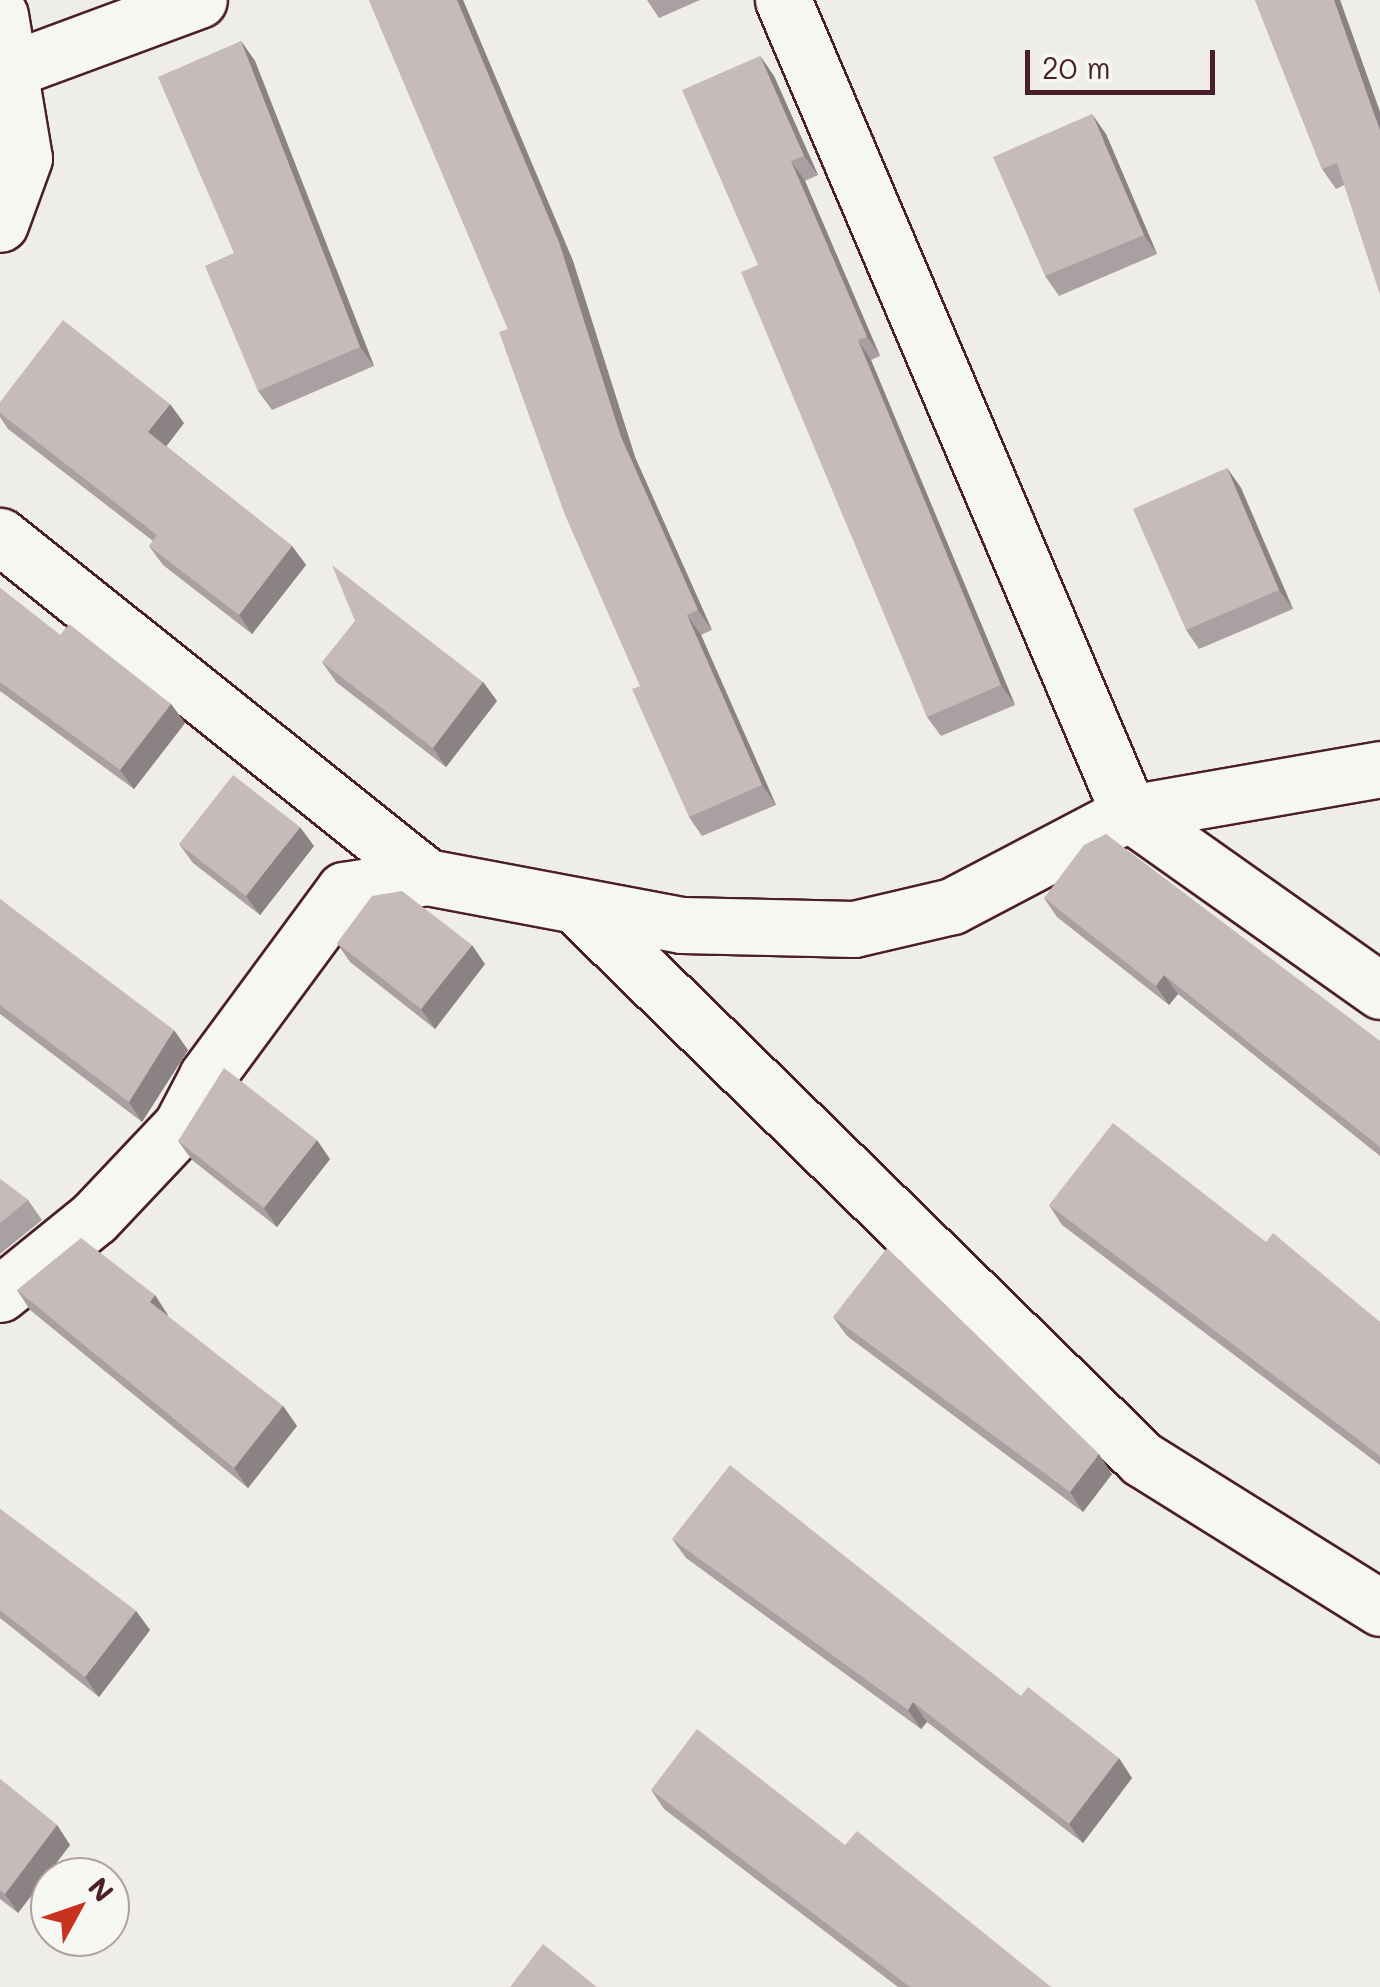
<!DOCTYPE html>
<html>
<head>
<meta charset="utf-8">
<style>
  body { margin:0 }
  #map { position:relative; width:1380px; height:1987px; overflow:hidden; background:#efedea; font-family:Mali,sans-serif }
  div>[style] { position:absolute }
  [style*='--x'] { left:calc(var(--x)*1px); top:calc(var(--y)*1px); width:calc(var(--w)*1px); rotate:calc(var(--a)*1deg) }
  .roads { filter:drop-shadow(2px 0 #4a1f2b) drop-shadow(-2px 0 #4a1f2b) drop-shadow(0 2px #4a1f2b) drop-shadow(0 -2px #4a1f2b) }
  .minor>* { height:55px; margin:-27.5px; padding:0 27.5px; transform-origin:27.5px; border-radius:27.5px; background:#f6f6f2 }
  .wall>* { inset:0; background:#aaa0a1 }
  .shaded-wall>* { inset:0; background:#8b8283 }
  .building>* { inset:0; background:#c6babb }
  span { translate:-50% -50%; white-space:nowrap; text-align:center; line-height:1.15; -webkit-text-stroke:10px #f6f6f2; paint-order:stroke }
  .north { position:absolute; left:30px; top:1857px; width:100px; height:100px; box-sizing:border-box; background:#f6f6f2; border:2px solid #b1a0a2; border-radius:50%; rotate:50deg; font-size:28px; font-weight:700; line-height:40px; text-align:center; color:#4a1f2b }
  .north::after { content:''; display:block; margin:auto; width:35px; height:45px; background:#c8321e; clip-path:polygon(50% 0,100% 100%,50% 72%,0 100%) }
  .scale { position:absolute; left:1025px; top:50px; width:190px; height:45px; box-sizing:border-box; border:5px solid #4a1f2b; border-top:0; padding-left:12px; font-size:30px; line-height:35px; white-space:nowrap; color:#4a1f2b; -webkit-text-stroke:8px #f6f6f2; paint-order:stroke }
</style>
</head>
<body>
<div id="map">
  <div class="roads">
    <div class="minor">
      <div style="--x:783;--y:0;--w:884;--a:66.95"></div>
      <div style="--x:1129;--y:813;--w:308;--a:35.3"></div>
      <div style="--x:0;--y:15;--w:145;--a:80.5"></div>
      <div style="--x:24;--y:158;--w:70;--a:110"></div>
      <div style="--x:15;--y:68;--w:196;--a:-20.3"></div>
      <div style="--x:0;--y:536;--w:546;--a:38.61"></div>
      <div style="--x:576;--y:906;--w:791;--a:44.33"></div>
      <div style="--x:1142;--y:1459;--w:281;--a:32"></div>
      <div style="--x:0;--y:1294;--w:121;--a:-39"></div>
      <div style="--x:94;--y:1218;--w:127;--a:-46.6"></div>
      <div style="--x:181;--y:1126;--w:56;--a:-62.5"></div>
      <div style="--x:207;--y:1076;--w:231;--a:-53.6"></div>
      <div style="--x:344;--y:890;--w:84;--a:-8.9"></div>
      <div style="--x:427;--y:877;--w:259;--a:10.7"></div>
      <div style="--x:682;--y:925;--w:172;--a:1.3"></div>
      <div style="--x:854;--y:929;--w:101;--a:-13.2"></div>
      <div style="--x:952;--y:906;--w:200;--a:-27.7"></div>
      <div style="--x:1129;--y:813;--w:255;--a:-9.9"></div>
    </div>
  </div>
  <div class="wall">
    <div style="clip-path:polygon(369px 0,463px 0,573px 261px,635px 457px,712px 630px,701px 635px,776px 805px,702px 836px,689px 817px,508px 329px)"></div>
    <div style="clip-path:polygon(647px 0,700px 0,659px 18px)"></div>
    <div style="clip-path:polygon(1255px 0,1340px 0,1380px 112px,1344px 185px,1336px 189px,1322px 169px)"></div>
    <div style="clip-path:polygon(241px 41px,255px 61px,374px 366px,272px 410px,258px 391px,234px 253px)"></div>
    <div style="clip-path:polygon(760px 56px,774px 76px,818px 175px,805px 181px,880px 356px,871px 360px,1015px 705px,941px 736px,927px 717px,758px 265px)"></div>
    <div style="clip-path:polygon(1106px 134px,1157px 254px,1059px 296px,1045px 276px)"></div>
    <div style="clip-path:polygon(0 402px,184px 423px,166px 446px,292px 546px,306px 565px,252px 634px,163px 565px,149px 546px,153px 541px,8px 429px,0 417px)"></div>
    <div style="clip-path:polygon(1227px 468px,1241px 488px,1293px 609px,1199px 649px,1186px 630px)"></div>
    <div style="clip-path:polygon(0 588px,60px 635px,171px 704px,185px 723px,134px 789px,0 691px)"></div>
    <div style="clip-path:polygon(322px 662px,483px 682px,497px 701px,446px 767px,336px 682px)"></div>
    <div style="clip-path:polygon(179px 844px,314px 846px,260px 915px,193px 863px)"></div>
    <div style="clip-path:polygon(1044px 898px,1380px 1041px,1380px 1156px,1178px 994px,1169px 1005px,1057px 917px)"></div>
    <div style="clip-path:polygon(0 899px,188px 1050px,142px 1122px,0 1014px)"></div>
    <div style="clip-path:polygon(337px 943px,485px 964px,435px 1029px,350px 962px)"></div>
    <div style="clip-path:polygon(178px 1141px,330px 1159px,277px 1227px,192px 1160px)"></div>
    <div style="clip-path:polygon(0 1179px,28px 1200px,42px 1220px,0 1254px)"></div>
    <div style="clip-path:polygon(1049px 1205px,1266px 1242px,1380px 1322px,1380px 1465px,1062px 1225px)"></div>
    <div style="clip-path:polygon(17px 1290px,155px 1295px,167px 1316px,283px 1406px,297px 1426px,248px 1488px,30px 1310px)"></div>
    <div style="clip-path:polygon(833px 1317px,1112px 1474px,1083px 1512px,847px 1336px)"></div>
    <div style="clip-path:polygon(0 1509px,136px 1611px,150px 1630px,99px 1697px,0 1618px)"></div>
    <div style="clip-path:polygon(672px 1539px,1021px 1696px,1132px 1778px,1083px 1843px,927px 1722px,921px 1729px,686px 1558px)"></div>
    <div style="clip-path:polygon(0 1779px,57px 1825px,70px 1845px,18px 1913px,0 1899px)"></div>
    <div style="clip-path:polygon(651px 1790px,845px 1845px,1051px 1987px,898px 1987px,664px 1809px)"></div>
  </div>
  <div class="shaded-wall">
    <div style="clip-path:polygon(457px 0,463px 0,573px 261px,635px 457px,712px 630px,698px 610px,621px 437px)"></div>
    <div style="clip-path:polygon(1334px 0,1340px 0,1380px 112px,1380px 131px)"></div>
    <div style="clip-path:polygon(241px 41px,255px 61px,374px 366px,360px 347px)"></div>
    <div style="clip-path:polygon(760px 56px,774px 76px,818px 175px,804px 156px)"></div>
    <div style="clip-path:polygon(1092px 114px,1106px 134px,1157px 254px,1144px 235px)"></div>
    <div style="clip-path:polygon(791px 161px,805px 181px,880px 356px,867px 337px)"></div>
    <div style="clip-path:polygon(858px 340px,871px 360px,1015px 705px,1001px 685px)"></div>
    <div style="clip-path:polygon(170px 404px,184px 423px,162px 452px,148px 432px)"></div>
    <div style="clip-path:polygon(1227px 468px,1241px 488px,1293px 609px,1279px 590px)"></div>
    <div style="clip-path:polygon(292px 546px,306px 565px,252px 634px,239px 615px)"></div>
    <div style="clip-path:polygon(687px 615px,701px 635px,776px 805px,762px 785px)"></div>
    <div style="clip-path:polygon(483px 682px,497px 701px,446px 767px,433px 748px)"></div>
    <div style="clip-path:polygon(171px 704px,185px 723px,134px 789px,120px 770px)"></div>
    <div style="clip-path:polygon(300px 827px,314px 846px,260px 915px,246px 896px)"></div>
    <div style="clip-path:polygon(472px 945px,485px 964px,435px 1029px,421px 1009px)"></div>
    <div style="clip-path:polygon(1164px 975px,1178px 994px,1169px 1005px,1156px 986px)"></div>
    <div style="clip-path:polygon(174px 1030px,188px 1050px,142px 1122px,129px 1102px)"></div>
    <div style="clip-path:polygon(317px 1140px,330px 1159px,277px 1227px,264px 1208px)"></div>
    <div style="clip-path:polygon(155px 1295px,168px 1315px,163px 1321px,150px 1302px)"></div>
    <div style="clip-path:polygon(283px 1406px,297px 1426px,248px 1488px,234px 1468px)"></div>
    <div style="clip-path:polygon(1099px 1454px,1112px 1474px,1083px 1512px,1070px 1492px)"></div>
    <div style="clip-path:polygon(136px 1611px,150px 1630px,99px 1697px,85px 1677px)"></div>
    <div style="clip-path:polygon(913px 1702px,927px 1722px,921px 1729px,908px 1710px)"></div>
    <div style="clip-path:polygon(1119px 1758px,1132px 1778px,1083px 1843px,1069px 1824px)"></div>
    <div style="clip-path:polygon(57px 1825px,70px 1845px,18px 1913px,5px 1894px)"></div>
  </div>
  <div class="building">
    <div style="clip-path:polygon(369px 0,457px 0,559px 242px,621px 437px,698px 610px,687px 615px,762px 785px,689px 817px,632px 689px,640px 686px,565px 515px,499px 332px,508px 329px)"></div>
    <div style="clip-path:polygon(1255px 0,1334px 0,1380px 131px,1380px 295px,1337px 163px,1322px 169px)"></div>
    <div style="clip-path:polygon(241px 41px,360px 347px,258px 391px,205px 266px,234px 253px,158px 77px)"></div>
    <div style="clip-path:polygon(760px 56px,804px 156px,791px 161px,867px 337px,858px 340px,1001px 685px,927px 717px,741px 272px,758px 265px,682px 90px)"></div>
    <div style="clip-path:polygon(1092px 114px,1144px 235px,1045px 276px,993px 157px)"></div>
    <div style="clip-path:polygon(63px 320px,170px 404px,148px 432px,292px 546px,239px 615px,149px 546px,157px 535px,0 413px,0 402px)"></div>
    <div style="clip-path:polygon(1227px 468px,1279px 590px,1186px 630px,1133px 509px)"></div>
    <div style="clip-path:polygon(332px 565px,483px 682px,433px 748px,322px 662px,355px 621px)"></div>
    <div style="clip-path:polygon(0 588px,60px 635px,69px 624px,171px 704px,120px 770px,0 682px)"></div>
    <div style="clip-path:polygon(233px 775px,300px 827px,246px 896px,179px 844px)"></div>
    <div style="clip-path:polygon(1106px 834px,1380px 1041px,1380px 1147px,1164px 975px,1156px 986px,1044px 898px,1084px 845px)"></div>
    <div style="clip-path:polygon(402px 891px,472px 945px,421px 1009px,337px 943px,372px 896px)"></div>
    <div style="clip-path:polygon(0 899px,174px 1030px,129px 1102px,0 1005px)"></div>
    <div style="clip-path:polygon(224px 1068px,317px 1140px,264px 1208px,178px 1141px)"></div>
    <div style="clip-path:polygon(1113px 1123px,1266px 1242px,1273px 1233px,1380px 1322px,1380px 1456px,1049px 1205px)"></div>
    <div style="clip-path:polygon(0 1179px,28px 1200px,0 1223px)"></div>
    <div style="clip-path:polygon(81px 1238px,155px 1295px,150px 1302px,283px 1406px,234px 1468px,17px 1290px)"></div>
    <div style="clip-path:polygon(887px 1248px,1099px 1454px,1070px 1492px,833px 1317px)"></div>
    <div style="clip-path:polygon(730px 1465px,1021px 1696px,1028px 1687px,1119px 1758px,1069px 1824px,913px 1702px,908px 1710px,672px 1539px)"></div>
    <div style="clip-path:polygon(0 1509px,136px 1611px,85px 1677px,0 1610px)"></div>
    <div style="clip-path:polygon(697px 1729px,845px 1845px,857px 1831px,1051px 1987px,910px 1987px,651px 1790px)"></div>
    <div style="clip-path:polygon(0 1779px,57px 1825px,5px 1894px,0 1890px)"></div>
    <div style="clip-path:polygon(543px 1944px,597px 1987px,510px 1987px)"></div>
  </div>
  <div class="north">N</div>
  <div class="scale">20 m</div>
</div>
</body>
</html>
